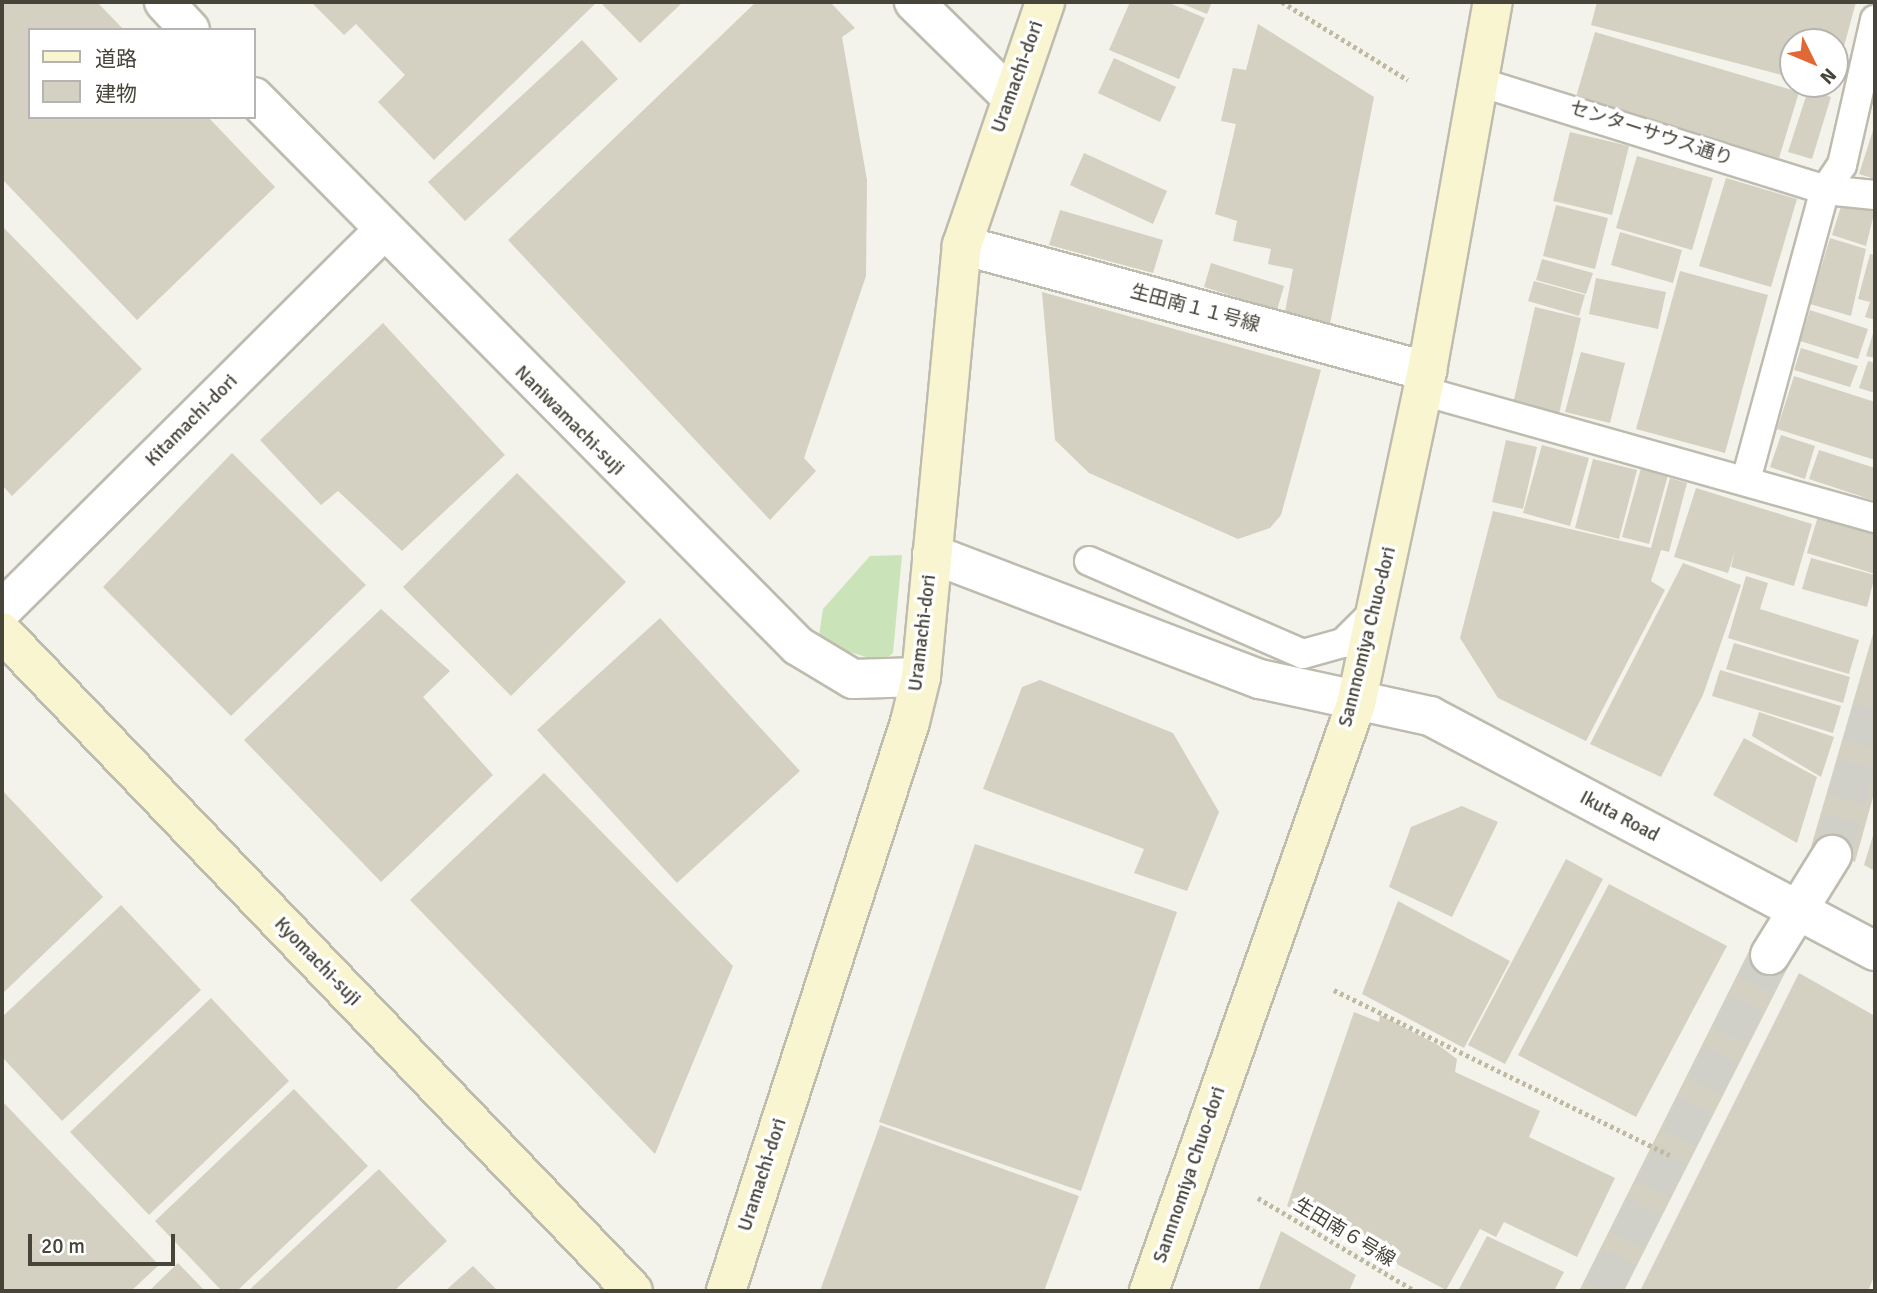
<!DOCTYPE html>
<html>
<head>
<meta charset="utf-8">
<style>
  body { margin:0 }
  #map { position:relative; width:1877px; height:1293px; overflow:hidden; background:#f4f3eb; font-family:Signika,"Noto Sans JP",sans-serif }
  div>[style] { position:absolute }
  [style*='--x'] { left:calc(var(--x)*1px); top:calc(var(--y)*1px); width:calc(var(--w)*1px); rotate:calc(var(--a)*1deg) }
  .green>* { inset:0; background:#cae3b9 }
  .building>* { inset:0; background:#d4d0c2 }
  .street-tunnel>* { height:38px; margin-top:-19px; transform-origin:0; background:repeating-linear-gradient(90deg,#d1d0c8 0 38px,transparent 0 57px) }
  .path>* { height:4.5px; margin-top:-2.25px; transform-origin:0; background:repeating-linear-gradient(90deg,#bfb9a2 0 3.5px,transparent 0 7px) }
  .roads { filter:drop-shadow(2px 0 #bebbaf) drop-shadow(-2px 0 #bebbaf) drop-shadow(0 2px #bebbaf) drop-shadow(0 -2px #bebbaf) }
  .lane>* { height:28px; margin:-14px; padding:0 14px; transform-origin:14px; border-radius:14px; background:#fff }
  .street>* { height:38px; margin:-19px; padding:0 19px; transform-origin:19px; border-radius:19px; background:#fff }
  .secondary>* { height:38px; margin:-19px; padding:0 19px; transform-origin:19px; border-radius:19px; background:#f9f5d1 }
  span { translate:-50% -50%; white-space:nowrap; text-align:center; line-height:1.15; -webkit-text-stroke:7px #fff; paint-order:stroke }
  .street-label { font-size:19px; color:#47443a }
  .frame { position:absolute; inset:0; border:4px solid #47443a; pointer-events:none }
  .legend { position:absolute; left:28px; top:28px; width:228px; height:91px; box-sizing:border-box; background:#fff; border:2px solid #b5b4b0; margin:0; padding:9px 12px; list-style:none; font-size:21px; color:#47443a }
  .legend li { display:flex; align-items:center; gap:14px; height:35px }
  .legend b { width:35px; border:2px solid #b5b4b0 }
  .north { position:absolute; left:1779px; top:28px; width:70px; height:70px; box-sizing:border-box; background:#fff; border:2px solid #b5b4b0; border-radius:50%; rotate:133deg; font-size:19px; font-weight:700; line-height:28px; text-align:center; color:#47443a }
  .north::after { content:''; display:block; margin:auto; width:24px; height:32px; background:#e16835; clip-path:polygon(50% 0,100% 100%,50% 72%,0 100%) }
  .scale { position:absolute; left:28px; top:1234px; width:147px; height:32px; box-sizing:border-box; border:4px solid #47443a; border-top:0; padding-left:9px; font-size:21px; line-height:24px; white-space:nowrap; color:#47443a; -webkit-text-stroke:5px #fff; paint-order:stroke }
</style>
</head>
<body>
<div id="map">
  <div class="green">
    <div style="clip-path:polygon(902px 555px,893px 653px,882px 662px,818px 642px,823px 609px,870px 556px)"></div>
  </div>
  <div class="building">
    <div style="clip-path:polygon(2px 2px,97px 2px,124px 30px,30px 30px,30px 117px,208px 117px,275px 187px,137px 320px,2px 179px)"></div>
    <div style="clip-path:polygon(311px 2px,597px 2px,434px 160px,378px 102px,405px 75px,356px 24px,344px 35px)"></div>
    <div style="clip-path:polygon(600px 2px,683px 2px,640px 43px)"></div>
    <div style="clip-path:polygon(756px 2px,830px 2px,855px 28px,842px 37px,867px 180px,866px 276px,804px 458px,816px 471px,770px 520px,508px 240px)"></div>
    <div style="clip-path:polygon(1130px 2px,1167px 2px,1205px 18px,1179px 79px,1109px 50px)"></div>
    <div style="clip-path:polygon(1178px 2px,1212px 2px,1207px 14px)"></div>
    <div style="clip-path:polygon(1597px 2px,1856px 2px,1836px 76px,1835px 42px,1793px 42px,1793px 78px,1591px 25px)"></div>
    <div style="clip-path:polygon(1258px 24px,1374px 97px,1330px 324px,1285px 312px,1293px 269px,1268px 264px,1271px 249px,1233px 241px,1237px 221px,1215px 214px,1236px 124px,1221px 121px,1233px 68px,1246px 70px)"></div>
    <div style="clip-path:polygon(1595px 32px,1799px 92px,1779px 158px,1576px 97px)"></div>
    <div style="clip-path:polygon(582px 40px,618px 79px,465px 221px,428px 182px)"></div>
    <div style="clip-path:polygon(1114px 58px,1176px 87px,1160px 122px,1098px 93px)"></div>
    <div style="clip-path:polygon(1808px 90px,1831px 97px,1812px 159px,1788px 152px)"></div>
    <div style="clip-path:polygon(1875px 124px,1875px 179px,1859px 174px)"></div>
    <div style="clip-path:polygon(1570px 132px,1629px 146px,1612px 215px,1553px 201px)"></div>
    <div style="clip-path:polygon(1084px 153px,1167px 191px,1153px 224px,1070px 185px)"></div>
    <div style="clip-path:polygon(1637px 156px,1713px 178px,1692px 250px,1616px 228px)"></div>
    <div style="clip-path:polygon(1726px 178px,1797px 199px,1771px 287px,1699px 266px)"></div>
    <div style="clip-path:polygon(1843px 200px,1875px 210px,1866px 246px,1832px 235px)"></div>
    <div style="clip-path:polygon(1556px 205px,1608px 218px,1595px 269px,1543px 256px)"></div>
    <div style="clip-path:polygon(1060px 210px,1163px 240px,1153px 273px,1049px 245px)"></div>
    <div style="clip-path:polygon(2px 226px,142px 369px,12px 496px,2px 485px)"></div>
    <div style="clip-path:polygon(1620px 232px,1682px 250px,1673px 283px,1611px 265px)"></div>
    <div style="clip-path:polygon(1830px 238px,1866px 249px,1851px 316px,1810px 304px)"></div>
    <div style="clip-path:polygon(1870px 254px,1875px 255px,1875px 320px,1865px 317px,1870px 302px,1858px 299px)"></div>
    <div style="clip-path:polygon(1542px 259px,1593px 273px,1586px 294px,1536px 280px)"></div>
    <div style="clip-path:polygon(1211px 263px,1284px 286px,1277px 310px,1204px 287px)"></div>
    <div style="clip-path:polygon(1680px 271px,1768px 295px,1725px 453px,1636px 429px)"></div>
    <div style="clip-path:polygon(1596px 278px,1666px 292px,1658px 329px,1589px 314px)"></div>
    <div style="clip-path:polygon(1534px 281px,1585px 295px,1579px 316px,1528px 301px)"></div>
    <div style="clip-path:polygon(1042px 292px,1321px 370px,1281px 515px,1270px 528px,1238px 539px,1089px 473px,1055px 440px)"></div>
    <div style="clip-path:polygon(1535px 307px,1581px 318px,1559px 414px,1513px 404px)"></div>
    <div style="clip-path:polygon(1810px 310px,1868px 329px,1858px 359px,1800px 341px)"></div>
    <div style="clip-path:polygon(383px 323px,505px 455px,402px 551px,338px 491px,321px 505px,260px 440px)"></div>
    <div style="clip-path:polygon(1875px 327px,1875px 358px,1866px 356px)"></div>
    <div style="clip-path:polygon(1801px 348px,1858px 366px,1850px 387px,1794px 370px)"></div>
    <div style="clip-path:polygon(1581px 352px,1625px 363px,1610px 423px,1565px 412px)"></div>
    <div style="clip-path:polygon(1868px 361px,1875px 363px,1875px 393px,1859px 388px)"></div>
    <div style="clip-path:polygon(1794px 376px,1875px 402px,1875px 460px,1777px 429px)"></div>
    <div style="clip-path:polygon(1781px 435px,1815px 446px,1805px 479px,1770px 467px)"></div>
    <div style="clip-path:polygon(1506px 440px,1537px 447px,1523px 509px,1492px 502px)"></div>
    <div style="clip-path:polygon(1542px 445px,1589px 458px,1570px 526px,1523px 513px)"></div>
    <div style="clip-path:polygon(1819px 450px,1875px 468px,1875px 501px,1809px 479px)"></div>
    <div style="clip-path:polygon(232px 453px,366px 585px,231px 716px,103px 587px)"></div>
    <div style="clip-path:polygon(1593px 459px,1637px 470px,1619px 539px,1575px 528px)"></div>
    <div style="clip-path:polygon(1641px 468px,1668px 475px,1649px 544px,1622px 537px)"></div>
    <div style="clip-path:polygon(517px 473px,626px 582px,511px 696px,403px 587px)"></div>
    <div style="clip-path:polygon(1670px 478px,1687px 483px,1669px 552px,1661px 550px,1651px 581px,1665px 590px,1586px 741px,1498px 698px,1460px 638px,1493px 511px,1651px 548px)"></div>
    <div style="clip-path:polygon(1696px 488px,1812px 524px,1794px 586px,1731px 567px,1735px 551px,1728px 573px,1674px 557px)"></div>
    <div style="clip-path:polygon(1819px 513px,1875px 530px,1875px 574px,1807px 553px)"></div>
    <div style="clip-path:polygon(1811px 558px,1875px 575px,1867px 607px,1802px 589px)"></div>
    <div style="clip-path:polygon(1683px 563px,1741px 585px,1703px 695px,1661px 777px,1590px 744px)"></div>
    <div style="clip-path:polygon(1746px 576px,1768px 583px,1760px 609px,1859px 640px,1849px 674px,1728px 638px)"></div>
    <div style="clip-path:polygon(381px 609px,450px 671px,423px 697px,493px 775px,381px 882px,244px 740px)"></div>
    <div style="clip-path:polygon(660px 618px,800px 771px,677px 883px,537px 730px)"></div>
    <div style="clip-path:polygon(1875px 627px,1875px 790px,1855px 862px,1811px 847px)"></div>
    <div style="clip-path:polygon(1734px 643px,1850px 677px,1843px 703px,1726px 669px)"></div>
    <div style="clip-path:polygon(1720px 670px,1841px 706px,1833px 733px,1712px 696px)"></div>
    <div style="clip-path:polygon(1040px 680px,1173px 733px,1219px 812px,1187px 891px,1134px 873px,1144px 849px,983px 789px,1022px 687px)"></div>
    <div style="clip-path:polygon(1759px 712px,1834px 737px,1821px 777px,1752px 736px)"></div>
    <div style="clip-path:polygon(1744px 738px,1817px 777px,1797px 843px,1713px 795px)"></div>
    <div style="clip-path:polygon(544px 773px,733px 966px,655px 1154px,410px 900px)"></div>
    <div style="clip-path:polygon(2px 790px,103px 897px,2px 994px)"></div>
    <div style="clip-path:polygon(1462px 806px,1498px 822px,1452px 917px,1389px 887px,1411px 827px)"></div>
    <div style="clip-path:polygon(1875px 829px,1875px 871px,1864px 865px)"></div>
    <div style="clip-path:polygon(975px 844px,1177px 912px,1081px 1191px,879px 1122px)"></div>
    <div style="clip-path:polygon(1566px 859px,1603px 879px,1505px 1064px,1468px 1045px)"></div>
    <div style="clip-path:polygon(1609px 884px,1727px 946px,1636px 1117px,1518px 1055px)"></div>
    <div style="clip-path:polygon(1398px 901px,1510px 961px,1464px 1048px,1362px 994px)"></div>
    <div style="clip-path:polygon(121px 905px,201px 990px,62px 1121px,2px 1057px,2px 1017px)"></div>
    <div style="clip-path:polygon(1752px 945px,1789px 965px,1624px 1291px,1579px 1291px)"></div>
    <div style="clip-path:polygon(1799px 973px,1875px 1016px,1875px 1274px,1868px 1291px,1640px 1291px)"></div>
    <div style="clip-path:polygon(211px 998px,289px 1081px,149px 1215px,70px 1132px)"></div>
    <div style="clip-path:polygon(1354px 1012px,1379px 1022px,1380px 1015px,1438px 1045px,1457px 1059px,1455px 1072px,1540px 1111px,1529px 1137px,1615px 1178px,1577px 1257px,1504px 1222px,1496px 1237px,1480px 1229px,1446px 1290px,1287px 1206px)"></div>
    <div style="clip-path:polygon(294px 1089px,368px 1166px,237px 1291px,222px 1291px,155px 1221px)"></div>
    <div style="clip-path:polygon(2px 1101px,159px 1265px,131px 1291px,2px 1291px)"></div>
    <div style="clip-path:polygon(880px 1125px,1079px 1196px,1044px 1291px,820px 1291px)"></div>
    <div style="clip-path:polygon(379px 1169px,447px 1241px,394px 1291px,248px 1291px)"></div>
    <div style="clip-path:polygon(1281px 1231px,1356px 1275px,1349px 1291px,1258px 1291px)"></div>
    <div style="clip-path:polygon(1487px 1236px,1564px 1272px,1554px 1291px,1458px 1291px)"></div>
    <div style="clip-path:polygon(178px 1263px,205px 1291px,149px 1291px)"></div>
    <div style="clip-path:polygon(473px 1266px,498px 1291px,445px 1291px)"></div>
  </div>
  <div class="street-tunnel">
    <div style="--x:1832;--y:855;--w:165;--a:-74.9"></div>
    <div style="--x:1602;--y:1291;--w:376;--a:-63.4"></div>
  </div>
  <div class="path">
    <div style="--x:1282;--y:2;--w:148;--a:31.8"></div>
    <div style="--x:1334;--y:990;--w:374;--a:26.2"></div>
    <div style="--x:1258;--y:1198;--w:182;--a:30.6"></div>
  </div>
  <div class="roads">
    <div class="lane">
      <div style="--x:1476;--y:81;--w:366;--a:17.3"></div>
      <div style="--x:1825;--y:190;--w:50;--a:5.7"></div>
      <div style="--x:1423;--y:391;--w:470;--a:15.7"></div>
      <div style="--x:1746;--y:480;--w:301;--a:-74.8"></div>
      <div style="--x:1825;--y:190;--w:30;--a:-56"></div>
      <div style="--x:1842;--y:165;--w:149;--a:-77.2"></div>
      <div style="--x:1089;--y:561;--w:233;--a:23.5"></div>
      <div style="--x:1303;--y:654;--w:41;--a:-15.4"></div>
      <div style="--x:1343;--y:643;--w:48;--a:-45"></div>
    </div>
    <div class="street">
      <div style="--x:164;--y:2;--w:38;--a:47"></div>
      <div style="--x:914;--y:2;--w:133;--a:44.4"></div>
      <div style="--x:254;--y:97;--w:773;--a:45.26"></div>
      <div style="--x:798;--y:646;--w:64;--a:31"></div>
      <div style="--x:853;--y:679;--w:68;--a:-1.7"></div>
      <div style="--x:962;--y:245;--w:482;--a:15.2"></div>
      <div style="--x:932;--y:554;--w:351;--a:20.9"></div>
      <div style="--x:1260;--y:679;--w:174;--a:12.3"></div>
      <div style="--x:1430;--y:716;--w:503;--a:27.84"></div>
      <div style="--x:2;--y:610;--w:536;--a:-44.85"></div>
      <div style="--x:1770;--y:955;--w:118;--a:-58.2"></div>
    </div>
    <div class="secondary">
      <div style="--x:2;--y:632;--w:912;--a:46.24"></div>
      <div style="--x:726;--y:1291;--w:598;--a:-72.08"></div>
      <div style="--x:910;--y:722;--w:46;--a:-76.3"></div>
      <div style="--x:921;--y:677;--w:434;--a:-84.6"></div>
      <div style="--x:962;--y:245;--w:257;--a:-71.1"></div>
      <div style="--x:1149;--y:1291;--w:622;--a:-70.58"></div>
      <div style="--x:1356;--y:704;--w:340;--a:-78"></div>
      <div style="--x:1427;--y:371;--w:375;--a:-79.9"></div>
    </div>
  </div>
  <div class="street-label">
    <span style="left:1018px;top:77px;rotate:-70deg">Uramachi-dori</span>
    <span style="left:1651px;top:134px;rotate:18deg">センターサウス通り</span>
    <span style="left:1195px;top:309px;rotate:15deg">生田南１１号線</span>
    <span style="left:192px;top:421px;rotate:-45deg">Kitamachi-dori</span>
    <span style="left:569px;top:421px;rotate:45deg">Naniwamachi-suji</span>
    <span style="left:923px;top:633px;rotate:-83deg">Uramachi-dori</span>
    <span style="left:1368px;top:637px;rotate:-76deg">Sannnomiya Chuo-dori</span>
    <span style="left:1619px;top:817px;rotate:28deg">Ikuta Road</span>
    <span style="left:317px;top:962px;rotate:46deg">Kyomachi-suji</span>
    <span style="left:763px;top:1175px;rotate:-72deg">Uramachi-dori</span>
    <span style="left:1190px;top:1175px;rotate:-71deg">Sannnomiya Chuo-dori</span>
    <span style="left:1344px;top:1233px;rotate:31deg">生田南６号線</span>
  </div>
  <div class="frame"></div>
  <ul class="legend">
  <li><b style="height:9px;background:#f9f5d1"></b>道路</li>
  <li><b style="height:19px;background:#d4d0c2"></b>建物</li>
  </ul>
  <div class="north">N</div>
  <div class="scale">20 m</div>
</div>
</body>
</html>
